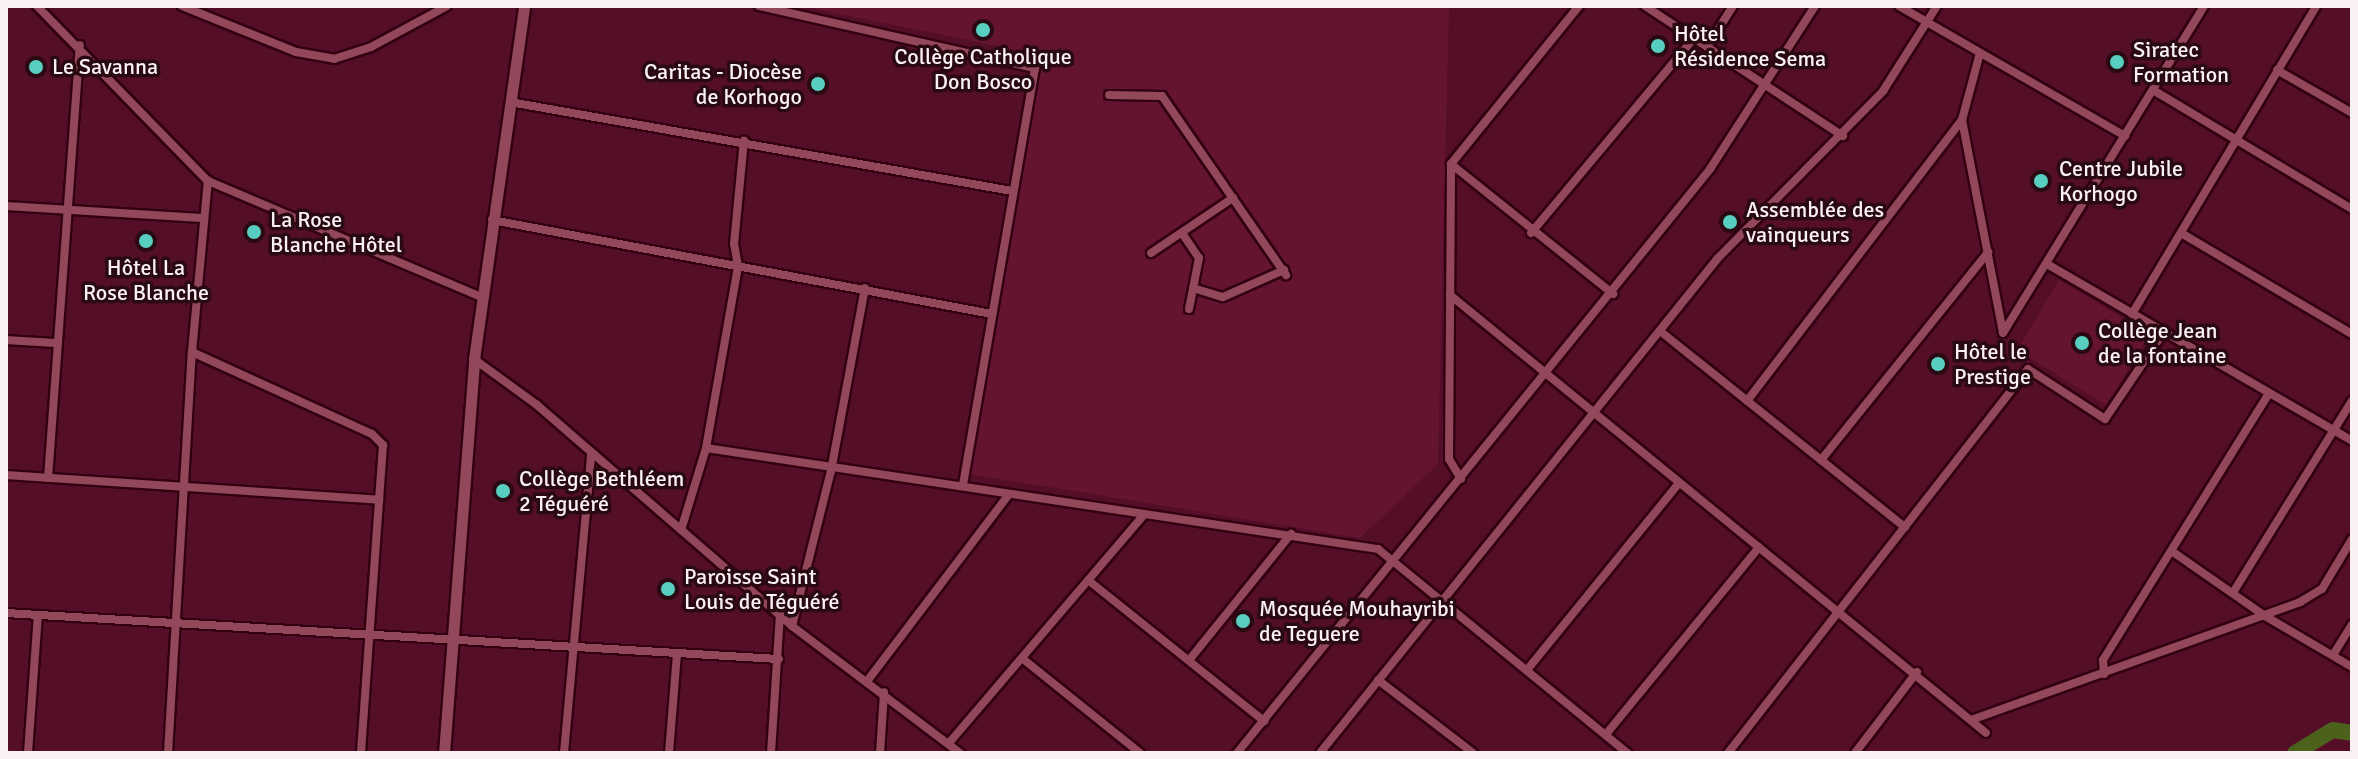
<!DOCTYPE html>
<html>
<head>
<meta charset="utf-8">
<style>
  body { margin:0 }
  #map { position:relative; width:2358px; height:759px; overflow:hidden; background:#550e27; font-family:Signika,sans-serif }
  div>[style] { position:absolute }
  [style*='--x'] { left:calc(var(--x)*1px); top:calc(var(--y)*1px); width:calc(var(--w)*1px); rotate:calc(var(--a)*1deg) }
  .built>* { inset:0; background:#641431 }
  .river>* { height:16px; margin:-8px; padding:0 8px; transform-origin:8px; border-radius:8px; background:#4c611c }
  .roads { filter:drop-shadow(2px 0 #320011) drop-shadow(-2px 0 #320011) drop-shadow(0 2px #320011) drop-shadow(0 -2px #320011) }
  .street>* { height:8px; margin:-4px; padding:0 4px; transform-origin:4px; border-radius:4px; background:#92475a }
  .secondary>* { height:11px; margin:-5.5px; padding:0 5.5px; transform-origin:5.5px; border-radius:5.5px; background:#92475a }
  .dots>* { width:22px; height:22px; translate:-50% -50%; box-sizing:border-box; border:4px solid #290a13; border-radius:50% }
  span { translate:-50% -50%; white-space:nowrap; text-align:center; line-height:1.15; -webkit-text-stroke:7px #290a13; paint-order:stroke }
  .poi-label { font-size:22px; color:#faf1f3 }
  .left { translate:0 -50%; text-align:left }
  .right { translate:-100% -50%; text-align:right }
  .frame { position:absolute; inset:0; border:8px solid #faf1f3; pointer-events:none }
</style>
</head>
<body>
<div id="map">
  <div class="built">
    <div style="clip-path:polygon(801px 6px,1449px 6px,1438px 464px,1360px 538px,970px 474px,1041px 55px)"></div>
    <div style="clip-path:polygon(2059px 280px,2150px 334px,2106px 405px,2017px 350px)"></div>
  </div>
  <div class="river">
    <div style="--x:2295;--y:753;--w:44;--a:-31.2"></div>
    <div style="--x:2333;--y:730;--w:19;--a:9"></div>
  </div>
  <div class="roads">
    <div class="street">
      <div style="--x:37;--y:6;--w:245;--a:45.7"></div>
      <div style="--x:208;--y:181;--w:297;--a:23"></div>
      <div style="--x:182;--y:6;--w:123;--a:22"></div>
      <div style="--x:296;--y:52;--w:39;--a:10"></div>
      <div style="--x:334;--y:59;--w:39;--a:-18"></div>
      <div style="--x:371;--y:47;--w:86;--a:-28.3"></div>
      <div style="--x:759;--y:6;--w:283;--a:12.7"></div>
      <div style="--x:1035;--y:68;--w:424;--a:99.8"></div>
      <div style="--x:1645;--y:6;--w:237;--a:33.3"></div>
      <div style="--x:1899;--y:6;--w:261;--a:29.9"></div>
      <div style="--x:1707;--y:47;--w:49;--a:-57.6"></div>
      <div style="--x:2277;--y:70;--w:86;--a:29.8"></div>
      <div style="--x:2153;--y:90;--w:232;--a:30.9"></div>
      <div style="--x:1109;--y:95;--w:53;--a:1.1"></div>
      <div style="--x:1162;--y:96;--w:218;--a:55.3"></div>
      <div style="--x:510;--y:102;--w:510;--a:10.05"></div>
      <div style="--x:1962;--y:120;--w:216;--a:79.1"></div>
      <div style="--x:1451;--y:164;--w:208;--a:38.7"></div>
      <div style="--x:6;--y:206;--w:196;--a:3.5"></div>
      <div style="--x:492;--y:220;--w:509;--a:10.65"></div>
      <div style="--x:1182;--y:233;--w:30;--a:56"></div>
      <div style="--x:1199;--y:258;--w:52;--a:101.1"></div>
      <div style="--x:1531;--y:233;--w:254;--a:-50.1"></div>
      <div style="--x:2181;--y:233;--w:199;--a:30.6"></div>
      <div style="--x:1151;--y:253;--w:99;--a:-33.9"></div>
      <div style="--x:2047;--y:264;--w:353;--a:30.1"></div>
      <div style="--x:1193;--y:288;--w:31;--a:17"></div>
      <div style="--x:1223;--y:297;--w:67;--a:-23.9"></div>
      <div style="--x:1450;--y:295;--w:692;--a:39.25"></div>
      <div style="--x:2132;--y:314;--w:359;--a:-59.1"></div>
      <div style="--x:1660;--y:331;--w:314;--a:38.7"></div>
      <div style="--x:2003;--y:333;--w:384;--a:-58.4"></div>
      <div style="--x:6;--y:340;--w:49;--a:3.5"></div>
      <div style="--x:192;--y:352;--w:198;--a:24.5"></div>
      <div style="--x:372;--y:434;--w:16;--a:45"></div>
      <div style="--x:383;--y:445;--w:309;--a:94.1"></div>
      <div style="--x:474;--y:359;--w:78;--a:36.1"></div>
      <div style="--x:537;--y:405;--w:337;--a:40.9"></div>
      <div style="--x:792;--y:626;--w:211;--a:37.1"></div>
      <div style="--x:1747;--y:401;--w:354;--a:-52.6"></div>
      <div style="--x:1962;--y:120;--w:69;--a:-75"></div>
      <div style="--x:706;--y:448;--w:680;--a:8.55"></div>
      <div style="--x:1378;--y:549;--w:322;--a:39.3"></div>
      <div style="--x:1821;--y:460;--w:267;--a:-51.2"></div>
      <div style="--x:6;--y:475;--w:374;--a:3.8"></div>
      <div style="--x:48;--y:478;--w:434;--a:-85.8"></div>
      <div style="--x:1461;--y:479;--w:23;--a:-121"></div>
      <div style="--x:1449;--y:459;--w:295;--a:-89.6"></div>
      <div style="--x:1451;--y:164;--w:203;--a:-51"></div>
      <div style="--x:681;--y:530;--w:86;--a:-73"></div>
      <div style="--x:706;--y:448;--w:185;--a:-80"></div>
      <div style="--x:738;--y:266;--w:22;--a:-100"></div>
      <div style="--x:734;--y:244;--w:104;--a:-84.5"></div>
      <div style="--x:2173;--y:552;--w:112;--a:34.8"></div>
      <div style="--x:2265;--y:616;--w:101;--a:30.4"></div>
      <div style="--x:1088;--y:580;--w:226;--a:38.7"></div>
      <div style="--x:2234;--y:591;--w:224;--a:-58.2"></div>
      <div style="--x:6;--y:613;--w:774;--a:3.41"></div>
      <div style="--x:792;--y:626;--w:160;--a:-75.9"></div>
      <div style="--x:831;--y:471;--w:186;--a:-79.5"></div>
      <div style="--x:2333;--y:655;--w:36;--a:-58"></div>
      <div style="--x:1023;--y:659;--w:150;--a:38.8"></div>
      <div style="--x:1190;--y:659;--w:161;--a:-51.1"></div>
      <div style="--x:1527;--y:670;--w:241;--a:-50.9"></div>
      <div style="--x:2104;--y:674;--w:14;--a:-94"></div>
      <div style="--x:2103;--y:660;--w:314;--a:-58.1"></div>
      <div style="--x:868;--y:680;--w:233;--a:-52.8"></div>
      <div style="--x:1378;--y:680;--w:120;--a:37.5"></div>
      <div style="--x:1971;--y:720;--w:350;--a:-19.7"></div>
      <div style="--x:2300;--y:602;--w:26;--a:-31"></div>
      <div style="--x:2322;--y:589;--w:58;--a:-59"></div>
      <div style="--x:1607;--y:733;--w:240;--a:-50.7"></div>
      <div style="--x:949;--y:743;--w:299;--a:-49.5"></div>
      <div style="--x:28;--y:753;--w:138;--a:-85.9"></div>
      <div style="--x:168;--y:753;--w:402;--a:-86.6"></div>
      <div style="--x:192;--y:352;--w:172;--a:-84.7"></div>
      <div style="--x:564;--y:753;--w:300;--a:-84.8"></div>
      <div style="--x:669;--y:753;--w:100;--a:-85.4"></div>
      <div style="--x:771;--y:753;--w:139;--a:-86.3"></div>
      <div style="--x:880;--y:753;--w:61;--a:-86.2"></div>
      <div style="--x:1237;--y:753;--w:752;--a:-50.99"></div>
      <div style="--x:1710;--y:169;--w:194;--a:-57.2"></div>
      <div style="--x:1320;--y:753;--w:635;--a:-51.2"></div>
      <div style="--x:1718;--y:258;--w:235;--a:-45.3"></div>
      <div style="--x:1883;--y:91;--w:101;--a:-57.6"></div>
      <div style="--x:1728;--y:753;--w:487;--a:-52"></div>
      <div style="--x:2028;--y:369;--w:92;--a:33"></div>
      <div style="--x:2105;--y:419;--w:105;--a:-55.9"></div>
      <div style="--x:1855;--y:753;--w:102;--a:-52.6"></div>
    </div>
    <div class="secondary">
      <div style="--x:444;--y:753;--w:395;--a:-85.6"></div>
      <div style="--x:474;--y:359;--w:357;--a:-81.9"></div>
    </div>
  </div>
  <div class="dots">
    <div style="left:983px;top:30px;background:#58cec0"></div>
    <div style="left:1658px;top:46px;background:#58cec0"></div>
    <div style="left:2117px;top:62px;background:#58cec0"></div>
    <div style="left:36px;top:67px;background:#58cec0"></div>
    <div style="left:818px;top:84px;background:#58cec0"></div>
    <div style="left:2041px;top:181px;background:#58cec0"></div>
    <div style="left:1730px;top:222px;background:#58cec0"></div>
    <div style="left:254px;top:232px;background:#58cec0"></div>
    <div style="left:146px;top:241px;background:#58cec0"></div>
    <div style="left:2082px;top:343px;background:#58cec0"></div>
    <div style="left:1938px;top:364px;background:#58cec0"></div>
    <div style="left:503px;top:491px;background:#58cec0"></div>
    <div style="left:668px;top:589px;background:#58cec0"></div>
    <div style="left:1243px;top:621px;background:#58cec0"></div>
  </div>
  <div class="poi-label">
    <span class="left" style="left:1674px;top:46px">Hôtel<br>Résidence Sema</span>
    <span class="left" style="left:2133px;top:62px">Siratec<br>Formation</span>
    <span style="left:983px;top:69px">Collège Catholique<br>Don Bosco</span>
    <span class="left" style="left:52px;top:67px">Le Savanna</span>
    <span class="right" style="left:802px;top:84px">Caritas - Diocèse<br>de Korhogo</span>
    <span class="left" style="left:2059px;top:181px">Centre Jubile<br>Korhogo</span>
    <span class="left" style="left:1746px;top:222px">Assemblée des<br>vainqueurs</span>
    <span class="left" style="left:270px;top:232px">La Rose<br>Blanche Hôtel</span>
    <span style="left:146px;top:280px">Hôtel La<br>Rose Blanche</span>
    <span class="left" style="left:2098px;top:343px">Collège Jean<br>de la fontaine</span>
    <span class="left" style="left:1954px;top:364px">Hôtel le<br>Prestige</span>
    <span class="left" style="left:519px;top:491px">Collège Bethléem<br>2 Téguéré</span>
    <span class="left" style="left:684px;top:589px">Paroisse Saint<br>Louis de Téguéré</span>
    <span class="left" style="left:1259px;top:621px">Mosquée Mouhayribi<br>de Teguere</span>
  </div>
  <div class="frame"></div>
</div>
</body>
</html>
